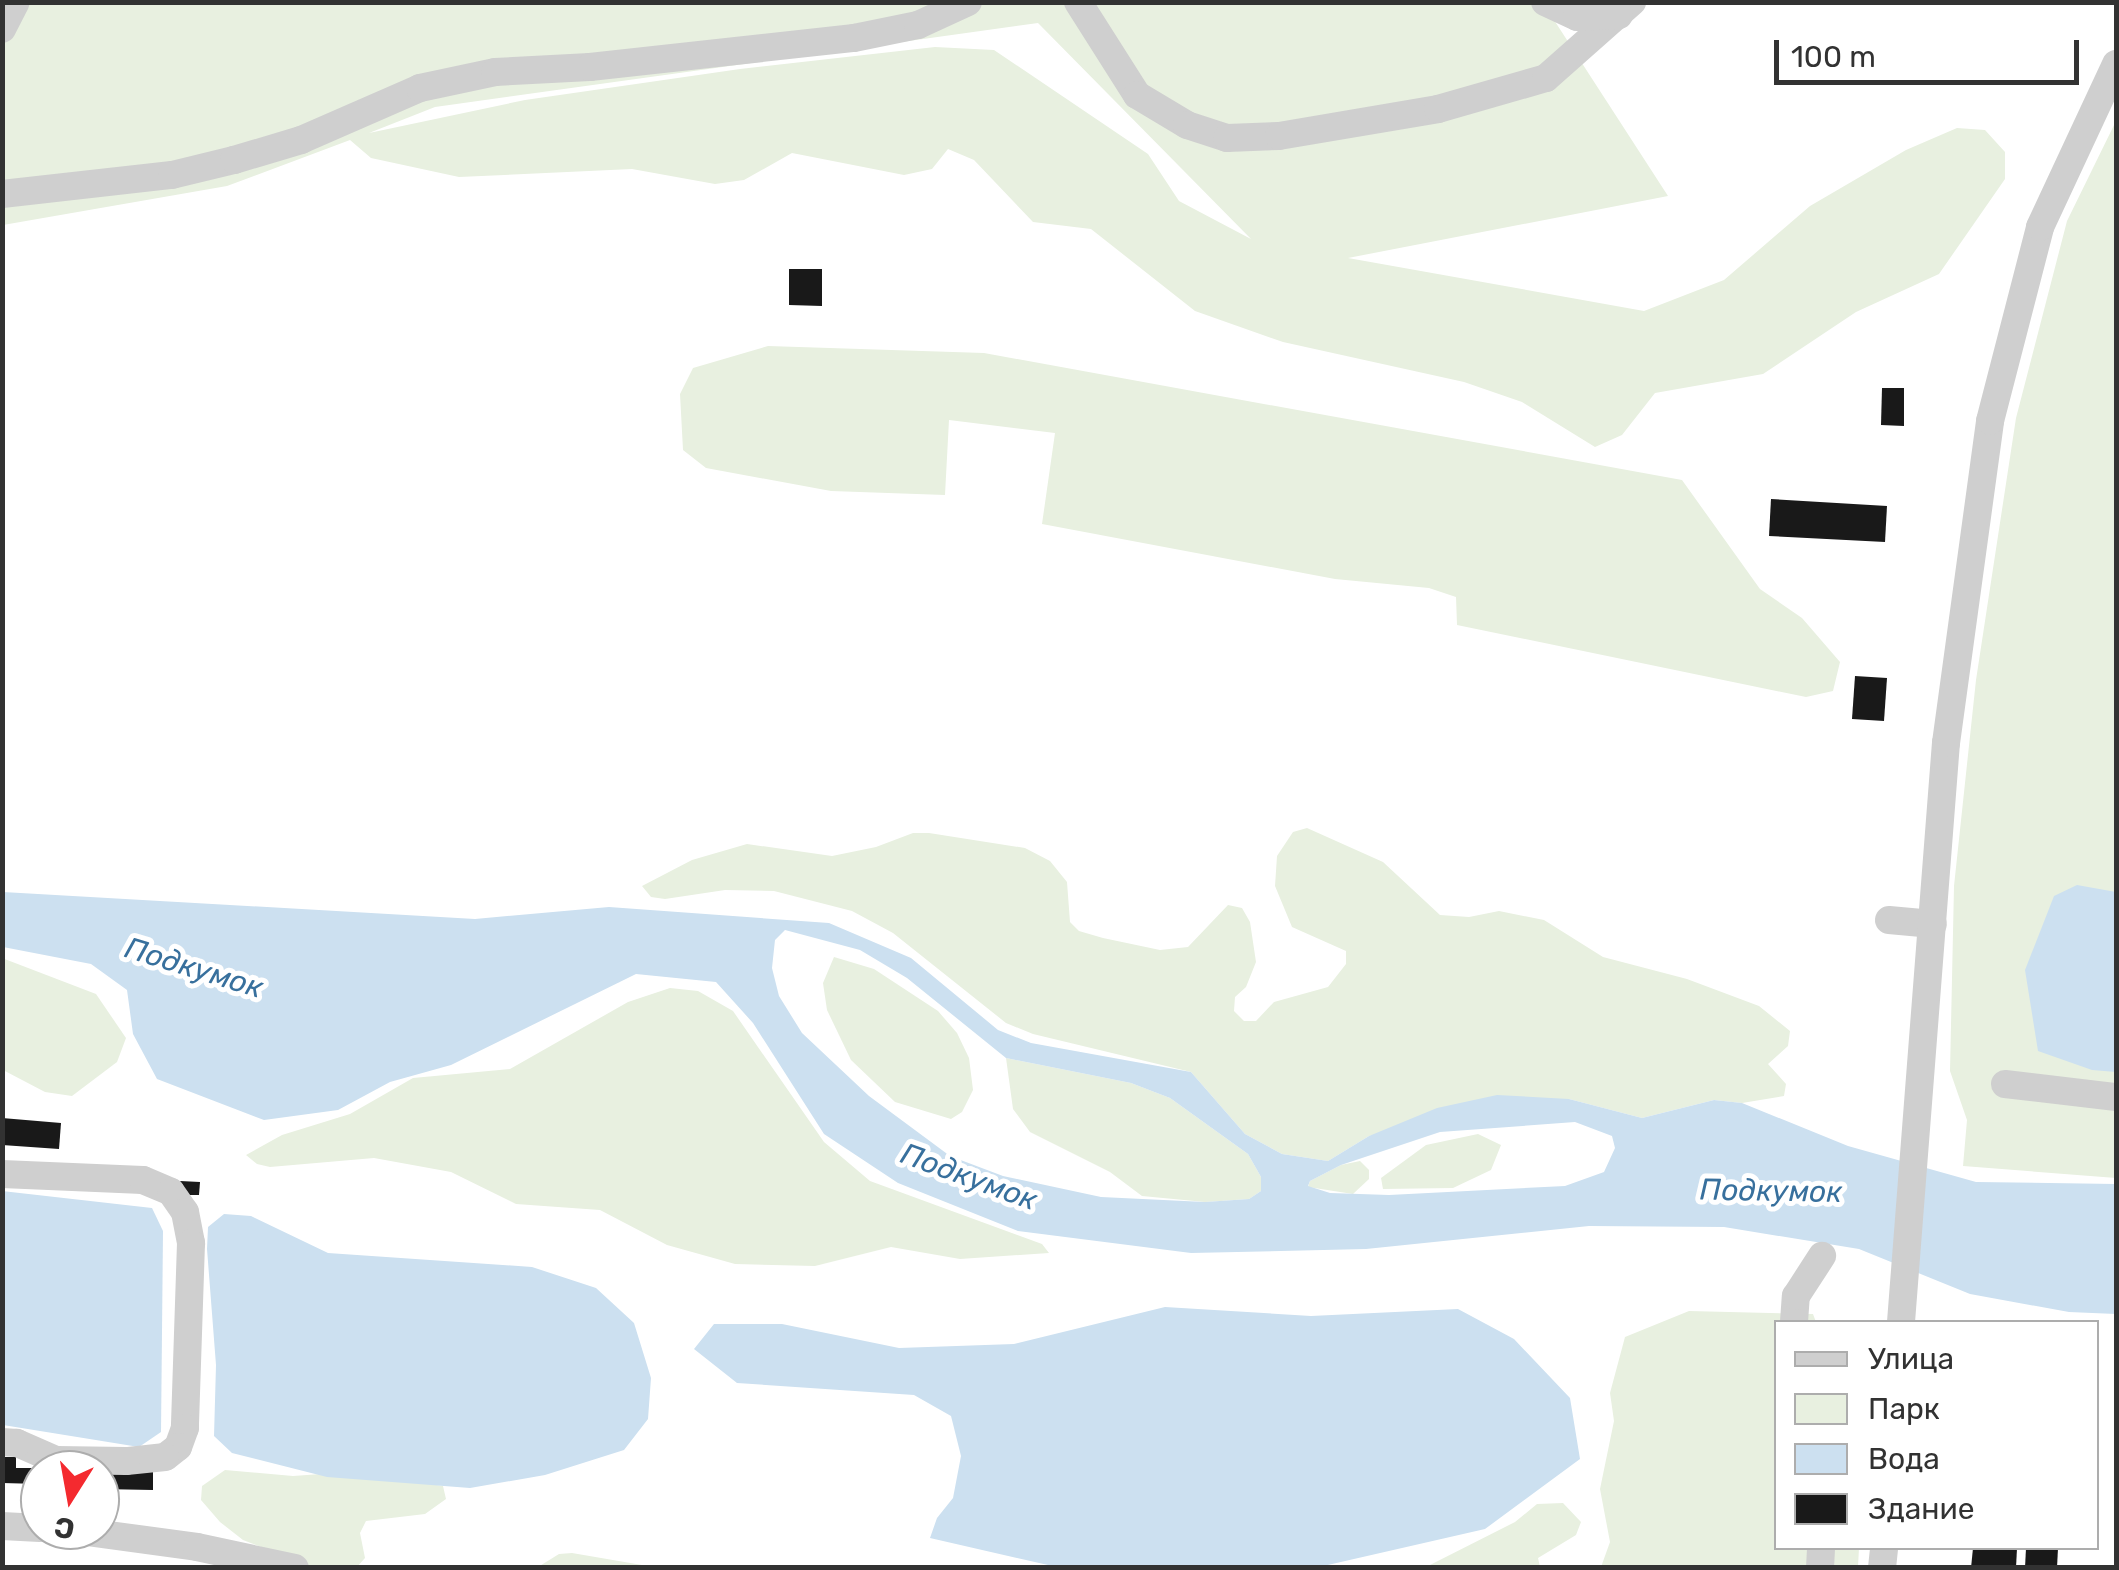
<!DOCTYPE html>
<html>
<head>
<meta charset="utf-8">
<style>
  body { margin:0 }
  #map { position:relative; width:2119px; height:1570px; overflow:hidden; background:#fff; font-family:Rubik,sans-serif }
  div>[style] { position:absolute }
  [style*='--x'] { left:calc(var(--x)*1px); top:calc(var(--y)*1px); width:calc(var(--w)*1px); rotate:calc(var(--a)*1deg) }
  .green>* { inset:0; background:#e8f0e0 }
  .water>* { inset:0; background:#cce0f0 }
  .building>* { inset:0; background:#191919 }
  .minor>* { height:28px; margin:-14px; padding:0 14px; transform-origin:14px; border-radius:14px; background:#cfcfcf }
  span { translate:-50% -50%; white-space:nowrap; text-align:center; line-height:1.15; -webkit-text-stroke:10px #fff; paint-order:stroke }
  .water-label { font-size:30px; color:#38709d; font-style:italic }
  .frame { position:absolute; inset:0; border:5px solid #323232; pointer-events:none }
  .legend { position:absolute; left:1774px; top:1320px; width:325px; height:230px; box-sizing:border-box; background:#fff; border:2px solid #adadad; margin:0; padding:12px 18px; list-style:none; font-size:30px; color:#323232 }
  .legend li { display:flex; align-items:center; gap:20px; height:50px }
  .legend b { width:50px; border:2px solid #adadad }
  .north { position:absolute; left:20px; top:1450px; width:100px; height:100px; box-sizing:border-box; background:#fff; border:2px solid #adadad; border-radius:50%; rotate:191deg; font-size:28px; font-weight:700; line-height:40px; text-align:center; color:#323232 }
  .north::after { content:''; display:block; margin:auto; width:35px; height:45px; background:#f42a2f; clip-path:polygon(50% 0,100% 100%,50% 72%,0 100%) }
  .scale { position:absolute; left:1774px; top:40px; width:305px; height:45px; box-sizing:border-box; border:5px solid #323232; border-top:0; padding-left:12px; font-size:30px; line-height:35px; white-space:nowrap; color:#323232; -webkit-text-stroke:8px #fff; paint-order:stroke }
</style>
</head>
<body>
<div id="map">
  <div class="green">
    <div style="clip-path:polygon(evenodd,3px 2px,1543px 3px,1668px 196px,1348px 258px,1644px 311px,1724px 280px,1810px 206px,1906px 150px,1957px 128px,1985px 130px,2005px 152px,2005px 179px,1939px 274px,1856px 312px,1763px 374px,1655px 393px,1622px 435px,1595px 447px,1522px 402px,1464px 382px,1283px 342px,1195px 311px,1091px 229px,1033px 222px,974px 160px,948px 149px,932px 169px,904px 175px,792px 153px,744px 180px,715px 184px,632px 169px,459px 177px,371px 158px,350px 140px,227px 186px,3px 225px,3px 2px,1038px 23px,1251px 239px,1179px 201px,1148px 154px,994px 50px,935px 47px,740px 69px,525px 100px,369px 133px,435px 107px,1038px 23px)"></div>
    <div style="clip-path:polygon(2116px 121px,2116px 1178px,1963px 1166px,1967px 1120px,1950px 1071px,1954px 886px,1976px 680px,2016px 418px,2067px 221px)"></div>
    <div style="clip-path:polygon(768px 346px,984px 353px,1682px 480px,1760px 589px,1802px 618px,1840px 662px,1833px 691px,1806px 697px,1457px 625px,1456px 597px,1429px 588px,1335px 579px,1042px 524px,1055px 433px,949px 420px,945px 495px,831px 491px,706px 468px,683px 450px,680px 394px,693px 368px)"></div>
    <div style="clip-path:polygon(1307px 828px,1383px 862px,1440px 915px,1469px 917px,1499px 911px,1544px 920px,1603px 957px,1687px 979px,1759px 1006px,1790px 1031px,1788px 1046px,1768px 1064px,1786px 1084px,1784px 1096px,1742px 1103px,1714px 1100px,1642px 1118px,1569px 1099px,1369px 1136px,1328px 1161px,1282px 1154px,1245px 1134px,1191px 1072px,1033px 1034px,1006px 1023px,893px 933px,852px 911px,774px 891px,725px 890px,665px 899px,651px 897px,642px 886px,692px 860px,747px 844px,832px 856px,876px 847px,913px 833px,929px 833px,1025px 848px,1050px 861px,1067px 882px,1070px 922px,1079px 931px,1103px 938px,1160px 950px,1188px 947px,1228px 905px,1242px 908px,1250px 922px,1256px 962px,1246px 987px,1235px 997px,1234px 1011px,1244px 1021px,1256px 1021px,1274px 1002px,1328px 987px,1346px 964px,1346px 951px,1292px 927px,1275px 886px,1277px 856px,1293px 832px)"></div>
    <div style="clip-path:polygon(834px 957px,874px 969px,938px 1011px,957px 1033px,969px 1058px,973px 1090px,962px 1112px,951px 1119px,895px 1102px,851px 1060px,827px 1010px,823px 983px)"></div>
    <div style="clip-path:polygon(2px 958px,96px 994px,126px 1038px,117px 1062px,72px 1096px,45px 1092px,3px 1070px)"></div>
    <div style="clip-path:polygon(670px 988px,698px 991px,733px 1011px,824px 1142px,870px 1181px,1042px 1244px,1049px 1253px,960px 1259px,891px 1247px,815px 1266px,735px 1264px,667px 1245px,600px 1210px,516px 1204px,451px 1172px,374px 1158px,270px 1167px,257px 1164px,246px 1155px,282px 1135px,350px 1114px,413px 1078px,510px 1069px,628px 1002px)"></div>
    <div style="clip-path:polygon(1006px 1058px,1131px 1083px,1170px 1098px,1248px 1154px,1261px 1177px,1261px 1191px,1249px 1199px,1205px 1202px,1142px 1196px,1110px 1172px,1030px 1132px,1013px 1109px)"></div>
    <div style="clip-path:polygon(1478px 1134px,1501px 1145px,1491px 1170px,1453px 1188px,1383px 1189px,1381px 1178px,1426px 1145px)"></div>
    <div style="clip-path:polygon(1360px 1161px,1369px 1170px,1369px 1179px,1353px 1194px,1308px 1187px,1310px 1181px,1341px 1165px)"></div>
    <div style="clip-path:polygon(1689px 1311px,1813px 1314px,1816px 1322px,1776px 1322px,1776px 1548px,1859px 1548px,1858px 1567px,1601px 1567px,1610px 1542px,1600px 1489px,1614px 1421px,1610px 1393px,1625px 1337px)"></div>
    <div style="clip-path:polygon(225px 1470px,293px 1476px,349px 1472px,443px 1486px,446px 1499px,425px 1514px,366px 1521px,360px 1533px,365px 1558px,356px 1568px,311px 1566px,243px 1540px,220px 1522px,201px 1500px,202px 1486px)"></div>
    <div style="clip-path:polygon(1563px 1503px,1581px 1522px,1576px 1535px,1538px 1558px,1540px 1567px,1426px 1567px,1515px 1522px,1537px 1504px)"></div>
    <div style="clip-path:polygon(572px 1553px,642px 1565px,648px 1567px,538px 1567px,559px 1554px)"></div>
  </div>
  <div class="water">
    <div style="clip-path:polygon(2077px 885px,2116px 892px,2116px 1072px,2092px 1070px,2038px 1051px,2025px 970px,2054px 896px)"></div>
    <div style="clip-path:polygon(evenodd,3px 892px,475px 919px,609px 907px,829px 923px,911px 958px,998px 1030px,1031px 1043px,1191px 1072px,1245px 1134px,1282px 1154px,1328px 1161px,1369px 1136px,1437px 1108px,1497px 1095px,1569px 1099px,1642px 1118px,1714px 1100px,1742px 1103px,1848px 1146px,1976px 1182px,2116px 1184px,2116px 1314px,2069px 1312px,1970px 1294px,1859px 1249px,1724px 1227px,1589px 1226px,1366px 1249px,1191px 1253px,1018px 1231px,898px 1183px,824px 1134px,753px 1023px,716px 982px,636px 974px,451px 1065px,390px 1082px,338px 1110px,264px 1120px,157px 1079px,133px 1034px,127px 990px,91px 964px,3px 947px,3px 892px,785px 930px,860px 950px,907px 978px,1006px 1058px,1131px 1083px,1170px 1098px,1248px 1154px,1261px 1177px,1261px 1191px,1249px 1199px,1205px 1202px,1101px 1197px,1003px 1176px,950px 1156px,869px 1096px,802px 1033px,779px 996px,772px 968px,775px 940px,785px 930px,3px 892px,1575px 1122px,1612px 1136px,1615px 1148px,1604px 1172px,1565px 1186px,1389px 1195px,1330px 1193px,1308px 1186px,1310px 1181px,1341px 1165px,1440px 1132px,1575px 1122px)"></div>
    <div style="clip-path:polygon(2px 1191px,152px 1208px,163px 1231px,161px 1432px,139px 1447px,3px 1425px)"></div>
    <div style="clip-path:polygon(224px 1214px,251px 1216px,328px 1253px,532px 1267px,596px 1288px,634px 1323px,651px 1378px,648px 1419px,624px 1450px,545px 1475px,470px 1488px,327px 1477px,232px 1453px,214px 1436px,216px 1365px,207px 1249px,208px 1227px)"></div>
    <div style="clip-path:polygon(1165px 1307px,1311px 1316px,1458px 1309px,1514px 1339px,1570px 1398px,1580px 1459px,1485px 1529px,1319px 1567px,1048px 1565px,930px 1538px,937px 1518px,953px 1498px,961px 1456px,951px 1416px,914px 1395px,737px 1383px,694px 1349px,714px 1324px,782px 1324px,899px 1348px,1014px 1344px)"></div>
  </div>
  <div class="building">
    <div style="clip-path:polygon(789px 269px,822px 269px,822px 306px,789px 305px)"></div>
    <div style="clip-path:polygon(1882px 388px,1904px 388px,1904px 426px,1881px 425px)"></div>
    <div style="clip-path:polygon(1771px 499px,1887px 506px,1885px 542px,1769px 536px)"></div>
    <div style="clip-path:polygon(1855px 676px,1887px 678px,1884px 721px,1852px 719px)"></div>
    <div style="clip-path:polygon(2px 1118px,61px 1123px,59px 1149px,2px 1145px)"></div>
    <div style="clip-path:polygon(180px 1181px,200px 1182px,199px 1195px,180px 1195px)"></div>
    <div style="clip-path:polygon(2px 1457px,16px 1457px,16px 1468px,40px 1468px,40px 1484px,2px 1483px)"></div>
    <div style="clip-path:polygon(153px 1467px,153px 1490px,100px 1489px,100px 1470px)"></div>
    <div style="clip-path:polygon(1973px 1548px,2017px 1548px,2016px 1568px,1971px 1568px)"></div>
    <div style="clip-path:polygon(2026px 1548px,2058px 1548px,2057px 1568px,2025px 1568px)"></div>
  </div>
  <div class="minor">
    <div style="--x:1078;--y:2;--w:110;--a:57.6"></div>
    <div style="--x:1137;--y:95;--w:58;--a:31"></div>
    <div style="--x:1187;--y:125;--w:42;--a:18"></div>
    <div style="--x:1227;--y:138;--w:52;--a:-2.2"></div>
    <div style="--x:1279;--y:136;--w:161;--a:-9.6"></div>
    <div style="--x:1438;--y:109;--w:112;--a:-16"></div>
    <div style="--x:1546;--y:78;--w:115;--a:-41.5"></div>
    <div style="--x:1545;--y:2;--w:35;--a:25"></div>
    <div style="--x:1577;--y:17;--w:42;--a:-2.7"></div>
    <div style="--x:2;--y:29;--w:30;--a:-63"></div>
    <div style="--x:2;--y:194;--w:171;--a:-6.4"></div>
    <div style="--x:172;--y:175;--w:64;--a:-13.6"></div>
    <div style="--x:234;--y:160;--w:70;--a:-16.6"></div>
    <div style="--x:301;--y:140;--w:130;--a:-23.6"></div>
    <div style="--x:420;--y:88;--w:77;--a:-12"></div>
    <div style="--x:495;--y:72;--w:95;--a:-3"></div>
    <div style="--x:590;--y:67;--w:266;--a:-6.3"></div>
    <div style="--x:854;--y:38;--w:65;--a:-11.5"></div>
    <div style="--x:918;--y:25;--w:55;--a:-24.7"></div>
    <div style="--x:1889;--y:920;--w:44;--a:5.2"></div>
    <div style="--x:2005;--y:1084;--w:112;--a:6.7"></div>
    <div style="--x:2;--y:1174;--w:141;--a:2.4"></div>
    <div style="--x:143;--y:1180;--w:30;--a:23"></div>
    <div style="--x:171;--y:1192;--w:24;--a:55"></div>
    <div style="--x:185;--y:1212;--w:32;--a:79"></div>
    <div style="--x:191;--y:1243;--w:185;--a:91.9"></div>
    <div style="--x:185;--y:1428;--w:20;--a:110"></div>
    <div style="--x:178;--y:1447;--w:16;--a:142"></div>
    <div style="--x:165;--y:1457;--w:39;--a:174"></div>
    <div style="--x:126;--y:1461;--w:70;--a:-179.2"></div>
    <div style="--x:56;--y:1460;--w:43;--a:-156.4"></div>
    <div style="--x:17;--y:1443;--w:15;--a:-176"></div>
    <div style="--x:1794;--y:1322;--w:26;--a:-86"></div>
    <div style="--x:1796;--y:1296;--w:48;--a:-57"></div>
    <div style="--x:1901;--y:1322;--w:581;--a:-85.56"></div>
    <div style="--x:1946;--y:743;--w:325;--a:-82.2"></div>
    <div style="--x:1990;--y:421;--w:200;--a:-75.5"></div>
    <div style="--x:2040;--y:227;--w:180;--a:-65"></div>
    <div style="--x:2;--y:1526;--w:38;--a:3"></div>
    <div style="--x:72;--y:1530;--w:126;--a:7.7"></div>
    <div style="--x:197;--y:1547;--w:100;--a:12.1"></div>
    <div style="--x:1820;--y:1568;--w:20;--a:-87"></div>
    <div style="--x:1882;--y:1568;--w:20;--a:-84"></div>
  </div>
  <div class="water-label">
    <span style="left:194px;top:968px;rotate:17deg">Подкумок</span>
    <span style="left:969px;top:1177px;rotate:20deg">Подкумок</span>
    <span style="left:1771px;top:1191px;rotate:1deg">Подкумок</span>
  </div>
  <div class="frame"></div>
  <ul class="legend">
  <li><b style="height:12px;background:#cfcfcf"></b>Улица</li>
  <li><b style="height:28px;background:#e8f0e0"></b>Парк</li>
  <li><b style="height:28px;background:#cce0f0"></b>Вода</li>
  <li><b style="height:28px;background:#191919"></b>Здание</li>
  </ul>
  <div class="north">С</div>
  <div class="scale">100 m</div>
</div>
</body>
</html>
